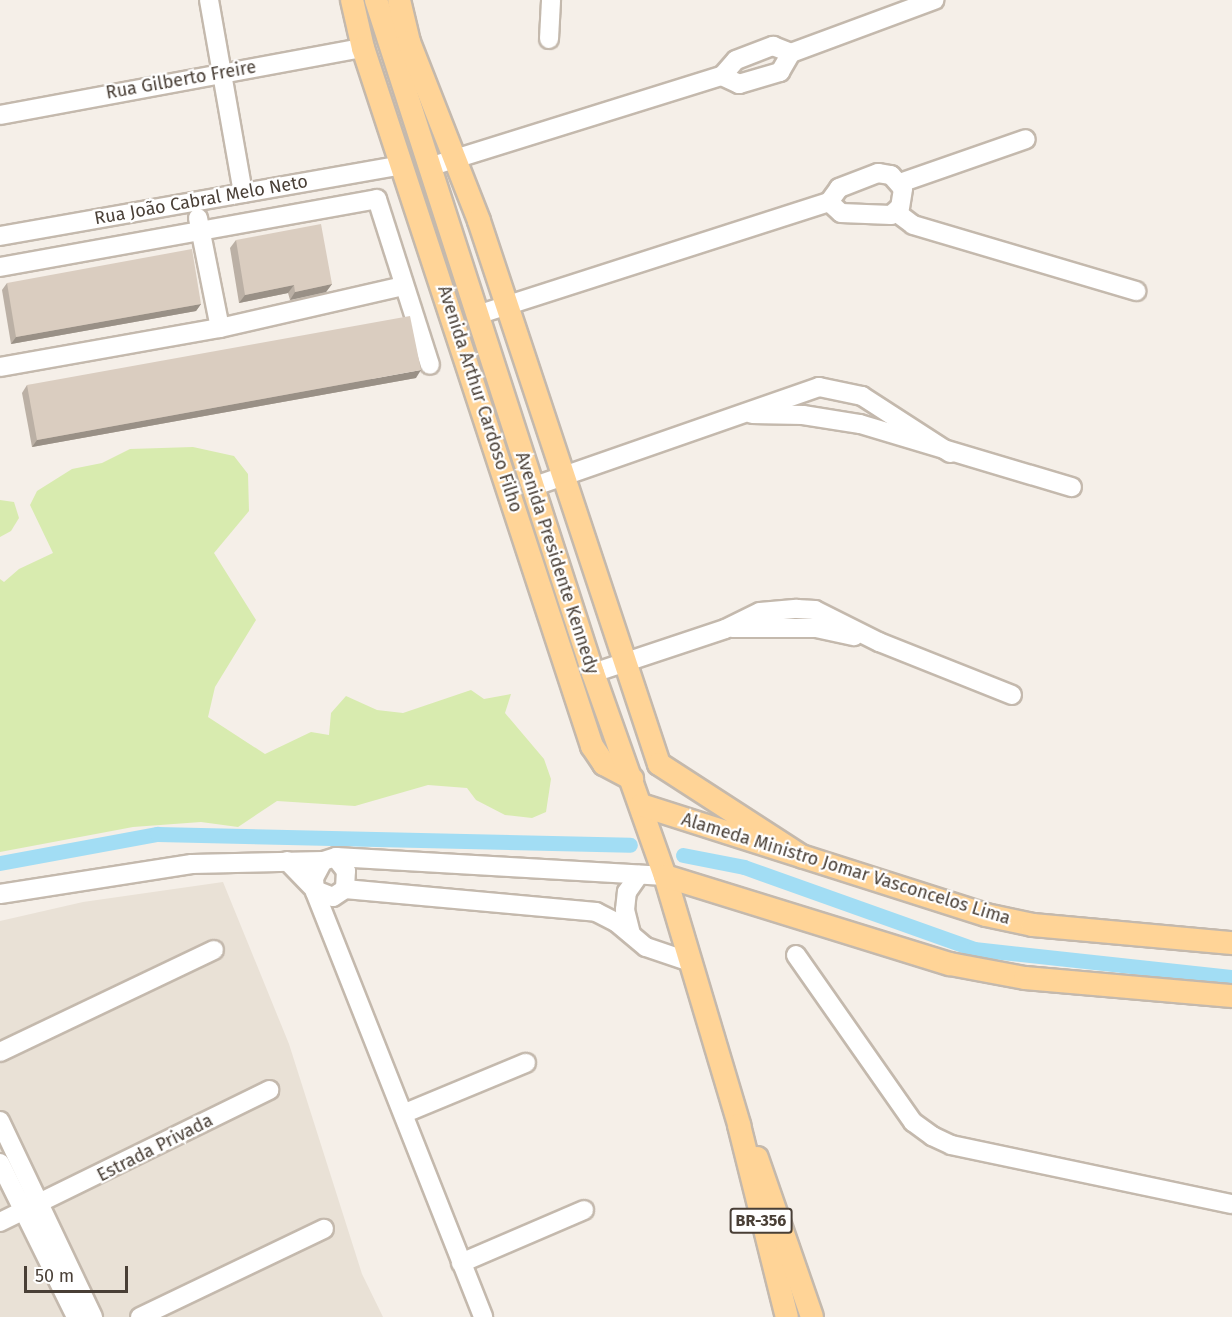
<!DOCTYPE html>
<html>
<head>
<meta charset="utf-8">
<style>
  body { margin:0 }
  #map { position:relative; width:1232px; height:1317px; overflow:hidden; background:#f5efe8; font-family:"Fira Sans",sans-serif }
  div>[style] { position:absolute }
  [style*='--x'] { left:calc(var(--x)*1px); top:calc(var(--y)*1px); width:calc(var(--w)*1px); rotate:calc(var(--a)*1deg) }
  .residential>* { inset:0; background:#e9e1d6 }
  .green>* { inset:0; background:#d8ebaf }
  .canal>* { height:15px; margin:-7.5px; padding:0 7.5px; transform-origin:7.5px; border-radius:7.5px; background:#a2ddf4 }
  .roads { filter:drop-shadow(2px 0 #c4b9ad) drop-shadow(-2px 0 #c4b9ad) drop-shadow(0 2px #c4b9ad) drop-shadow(0 -2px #c4b9ad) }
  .minor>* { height:18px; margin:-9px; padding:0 9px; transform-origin:9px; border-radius:9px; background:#fff }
  .major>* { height:22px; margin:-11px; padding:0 11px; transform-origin:11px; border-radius:11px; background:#ffd497 }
  .wall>* { inset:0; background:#bbb0a5 }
  .shaded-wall>* { inset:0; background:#999086 }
  .building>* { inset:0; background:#dacdc0 }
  span { translate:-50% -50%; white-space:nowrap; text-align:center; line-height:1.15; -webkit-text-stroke:4.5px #fff; paint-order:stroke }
  .shield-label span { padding:2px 4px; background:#fff; border:2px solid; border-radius:4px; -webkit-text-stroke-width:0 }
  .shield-label { font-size:16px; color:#493f36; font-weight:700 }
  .street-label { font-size:18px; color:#493f36 }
  .scale { position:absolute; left:24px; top:1266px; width:104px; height:27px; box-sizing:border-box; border:3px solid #493f36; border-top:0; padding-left:8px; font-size:18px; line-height:21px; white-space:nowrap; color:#493f36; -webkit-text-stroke:4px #fff; paint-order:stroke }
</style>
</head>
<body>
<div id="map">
  <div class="residential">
    <div style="clip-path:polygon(223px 882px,289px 1044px,362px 1274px,383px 1317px,0 1317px,0 921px,83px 902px)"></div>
  </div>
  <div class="green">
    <div style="clip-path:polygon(193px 447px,234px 456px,248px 474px,249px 511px,214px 553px,256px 620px,215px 687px,208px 717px,265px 754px,311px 732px,329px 735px,331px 713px,346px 696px,377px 710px,403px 713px,471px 690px,484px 699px,511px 694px,505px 713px,544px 759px,551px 779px,546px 812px,532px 818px,505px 815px,476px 800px,467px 788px,428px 785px,355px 806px,277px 801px,238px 827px,201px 822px,133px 827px,0 852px,0 579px,4px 582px,19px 569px,53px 553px,30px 505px,37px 491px,72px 469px,102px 463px,130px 449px)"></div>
    <div style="clip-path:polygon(0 500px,14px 502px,19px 518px,11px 531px,0 537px)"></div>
  </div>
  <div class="canal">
    <div style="--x:683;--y:855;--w:62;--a:11.1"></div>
    <div style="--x:744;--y:867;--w:244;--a:19.6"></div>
    <div style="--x:974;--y:949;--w:260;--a:6.2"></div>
    <div style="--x:0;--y:863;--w:160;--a:-10.5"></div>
    <div style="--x:157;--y:834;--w:473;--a:1.3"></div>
  </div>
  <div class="roads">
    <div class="minor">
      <div style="--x:209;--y:0;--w:196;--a:80"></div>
      <div style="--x:549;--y:39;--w:39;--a:-87"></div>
      <div style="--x:722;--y:76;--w:19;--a:25"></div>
      <div style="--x:739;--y:84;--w:43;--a:-16.3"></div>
      <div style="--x:780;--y:72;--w:22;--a:-60"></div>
      <div style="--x:791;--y:53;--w:153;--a:-20.3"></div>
      <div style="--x:0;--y:115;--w:369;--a:-10.5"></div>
      <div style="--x:429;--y:167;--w:307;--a:-17.3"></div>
      <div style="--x:722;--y:76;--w:21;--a:-49"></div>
      <div style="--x:736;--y:60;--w:40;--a:-21"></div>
      <div style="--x:773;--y:46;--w:19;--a:21"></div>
      <div style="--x:878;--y:173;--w:13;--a:9"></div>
      <div style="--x:891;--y:175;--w:18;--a:49"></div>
      <div style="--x:903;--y:189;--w:18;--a:99"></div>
      <div style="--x:900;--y:207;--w:12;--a:138"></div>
      <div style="--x:891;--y:215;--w:50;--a:-177.7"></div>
      <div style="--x:841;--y:213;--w:16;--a:-137"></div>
      <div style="--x:829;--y:202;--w:17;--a:-54"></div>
      <div style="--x:839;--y:188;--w:42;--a:-21"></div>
      <div style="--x:900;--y:183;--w:133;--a:-19.2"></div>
      <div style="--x:896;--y:212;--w:21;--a:37"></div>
      <div style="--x:913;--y:225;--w:233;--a:16.5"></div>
      <div style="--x:198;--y:218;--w:112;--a:78.7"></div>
      <div style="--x:0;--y:236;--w:408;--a:-10"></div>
      <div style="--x:0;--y:267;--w:383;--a:-10.2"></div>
      <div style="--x:377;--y:199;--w:174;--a:72.3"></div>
      <div style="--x:477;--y:315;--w:370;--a:-17.8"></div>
      <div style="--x:0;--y:367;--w:223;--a:-10.1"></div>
      <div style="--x:220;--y:328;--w:188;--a:-12.9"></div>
      <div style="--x:752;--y:414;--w:51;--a:1.1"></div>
      <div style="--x:803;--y:415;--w:58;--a:9"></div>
      <div style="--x:860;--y:424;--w:221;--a:16.6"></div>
      <div style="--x:532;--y:487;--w:304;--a:-19.2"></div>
      <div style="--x:819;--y:387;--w:44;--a:11.8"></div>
      <div style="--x:862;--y:396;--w:105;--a:32.9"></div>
      <div style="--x:732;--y:628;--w:84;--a:0"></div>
      <div style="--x:816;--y:628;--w:39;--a:12"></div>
      <div style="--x:593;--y:673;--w:139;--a:-18.4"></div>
      <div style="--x:725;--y:629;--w:39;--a:-26"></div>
      <div style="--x:760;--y:612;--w:37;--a:-5"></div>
      <div style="--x:797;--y:609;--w:18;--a:3"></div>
      <div style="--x:815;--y:610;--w:72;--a:26.6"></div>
      <div style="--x:879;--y:642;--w:143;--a:21.7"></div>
      <div style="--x:287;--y:861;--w:40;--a:46"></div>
      <div style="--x:315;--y:890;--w:19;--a:21"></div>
      <div style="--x:333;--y:897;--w:14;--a:-34"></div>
      <div style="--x:345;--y:889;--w:18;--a:-87"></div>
      <div style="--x:346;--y:871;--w:16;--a:-128"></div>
      <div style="--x:323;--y:861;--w:19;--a:118"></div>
      <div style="--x:314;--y:878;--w:14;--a:86"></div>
      <div style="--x:315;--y:892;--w:457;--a:68.4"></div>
      <div style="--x:345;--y:889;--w:252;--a:5.2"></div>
      <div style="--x:596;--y:912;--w:22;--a:27"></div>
      <div style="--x:616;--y:922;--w:39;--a:40"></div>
      <div style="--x:646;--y:947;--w:46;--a:18.8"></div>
      <div style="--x:0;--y:894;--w:194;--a:-8.9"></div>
      <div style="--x:192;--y:864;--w:131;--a:-1.3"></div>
      <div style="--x:323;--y:861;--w:14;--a:-17"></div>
      <div style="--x:336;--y:857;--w:330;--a:3.3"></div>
      <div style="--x:631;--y:934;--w:25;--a:-104"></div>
      <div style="--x:625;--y:910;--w:18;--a:-84"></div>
      <div style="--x:627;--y:892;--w:21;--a:-55"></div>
      <div style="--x:796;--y:955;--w:204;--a:55"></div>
      <div style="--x:913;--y:1122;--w:24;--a:36"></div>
      <div style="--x:932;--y:1136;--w:21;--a:25"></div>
      <div style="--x:951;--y:1145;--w:287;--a:11.9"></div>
      <div style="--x:0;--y:1052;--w:237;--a:-25.5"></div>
      <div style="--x:405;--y:1113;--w:131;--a:-22.5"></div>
      <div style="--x:0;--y:1121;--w:217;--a:64.6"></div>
      <div style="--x:0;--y:1163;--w:172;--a:63.7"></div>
      <div style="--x:0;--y:1222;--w:300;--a:-26.1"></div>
      <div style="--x:461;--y:1263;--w:134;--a:-23.3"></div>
      <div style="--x:140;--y:1317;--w:204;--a:-25.6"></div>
    </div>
    <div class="major">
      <div style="--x:352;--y:0;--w:49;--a:77.1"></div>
      <div style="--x:363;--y:48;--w:735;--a:71.84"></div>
      <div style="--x:592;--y:746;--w:22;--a:56"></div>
      <div style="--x:604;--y:764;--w:32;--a:28"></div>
      <div style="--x:376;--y:0;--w:707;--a:72.13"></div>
      <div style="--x:593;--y:673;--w:215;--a:70.5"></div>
      <div style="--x:665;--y:876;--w:260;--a:73.4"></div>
      <div style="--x:739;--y:1125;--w:198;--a:76"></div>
      <div style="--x:399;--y:0;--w:43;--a:76.6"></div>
      <div style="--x:409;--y:42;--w:192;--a:68.6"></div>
      <div style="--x:479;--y:221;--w:572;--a:71.66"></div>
      <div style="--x:659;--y:764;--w:171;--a:32.9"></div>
      <div style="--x:641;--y:805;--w:362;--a:17.7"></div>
      <div style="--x:986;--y:915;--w:48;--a:12"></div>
      <div style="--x:1033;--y:925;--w:200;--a:5.2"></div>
      <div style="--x:665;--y:876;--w:298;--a:17.2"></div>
      <div style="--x:950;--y:964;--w:76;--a:10.6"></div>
      <div style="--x:1025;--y:978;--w:208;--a:5"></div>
      <div style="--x:757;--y:1158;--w:168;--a:70.9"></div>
    </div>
  </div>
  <div class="wall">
    <div style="clip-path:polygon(236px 240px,332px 284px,326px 292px,290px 300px,288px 293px,239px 303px,230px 248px)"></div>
    <div style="clip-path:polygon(7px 283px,201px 304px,196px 311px,11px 344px,2px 290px)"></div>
    <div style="clip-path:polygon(416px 378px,32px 447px,22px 393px,27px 385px)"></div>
  </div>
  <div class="shaded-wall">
    <div style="clip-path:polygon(332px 284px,326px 292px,290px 300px,295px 292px)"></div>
    <div style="clip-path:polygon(294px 285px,288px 293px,239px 303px,245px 295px)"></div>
    <div style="clip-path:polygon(201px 304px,196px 311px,11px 344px,16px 337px)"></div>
    <div style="clip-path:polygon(421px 370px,416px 378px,32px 447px,37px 440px)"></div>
  </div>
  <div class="building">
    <div style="clip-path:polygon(321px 224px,332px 284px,295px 292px,294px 285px,245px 295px,236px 240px)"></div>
    <div style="clip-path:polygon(192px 249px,201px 304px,16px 337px,7px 283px)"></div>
    <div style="clip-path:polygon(410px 316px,421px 370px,37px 440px,27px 385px)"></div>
  </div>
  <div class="shield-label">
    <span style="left:761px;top:1221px">BR-356</span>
  </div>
  <div class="street-label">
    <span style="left:181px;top:80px;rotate:-10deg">Rua Gilberto Freire</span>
    <span style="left:201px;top:200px;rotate:-10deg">Rua João Cabral Melo Neto</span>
    <span style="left:480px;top:399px;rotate:72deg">Avenida Arthur Cardoso Filho</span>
    <span style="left:557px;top:563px;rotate:72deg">Avenida Presidente Kennedy</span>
    <span style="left:846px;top:869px;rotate:17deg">Alameda Ministro Jomar Vasconcelos Lima</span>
    <span style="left:155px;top:1148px;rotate:-27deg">Estrada Privada</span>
  </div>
  <div class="scale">50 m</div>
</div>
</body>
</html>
